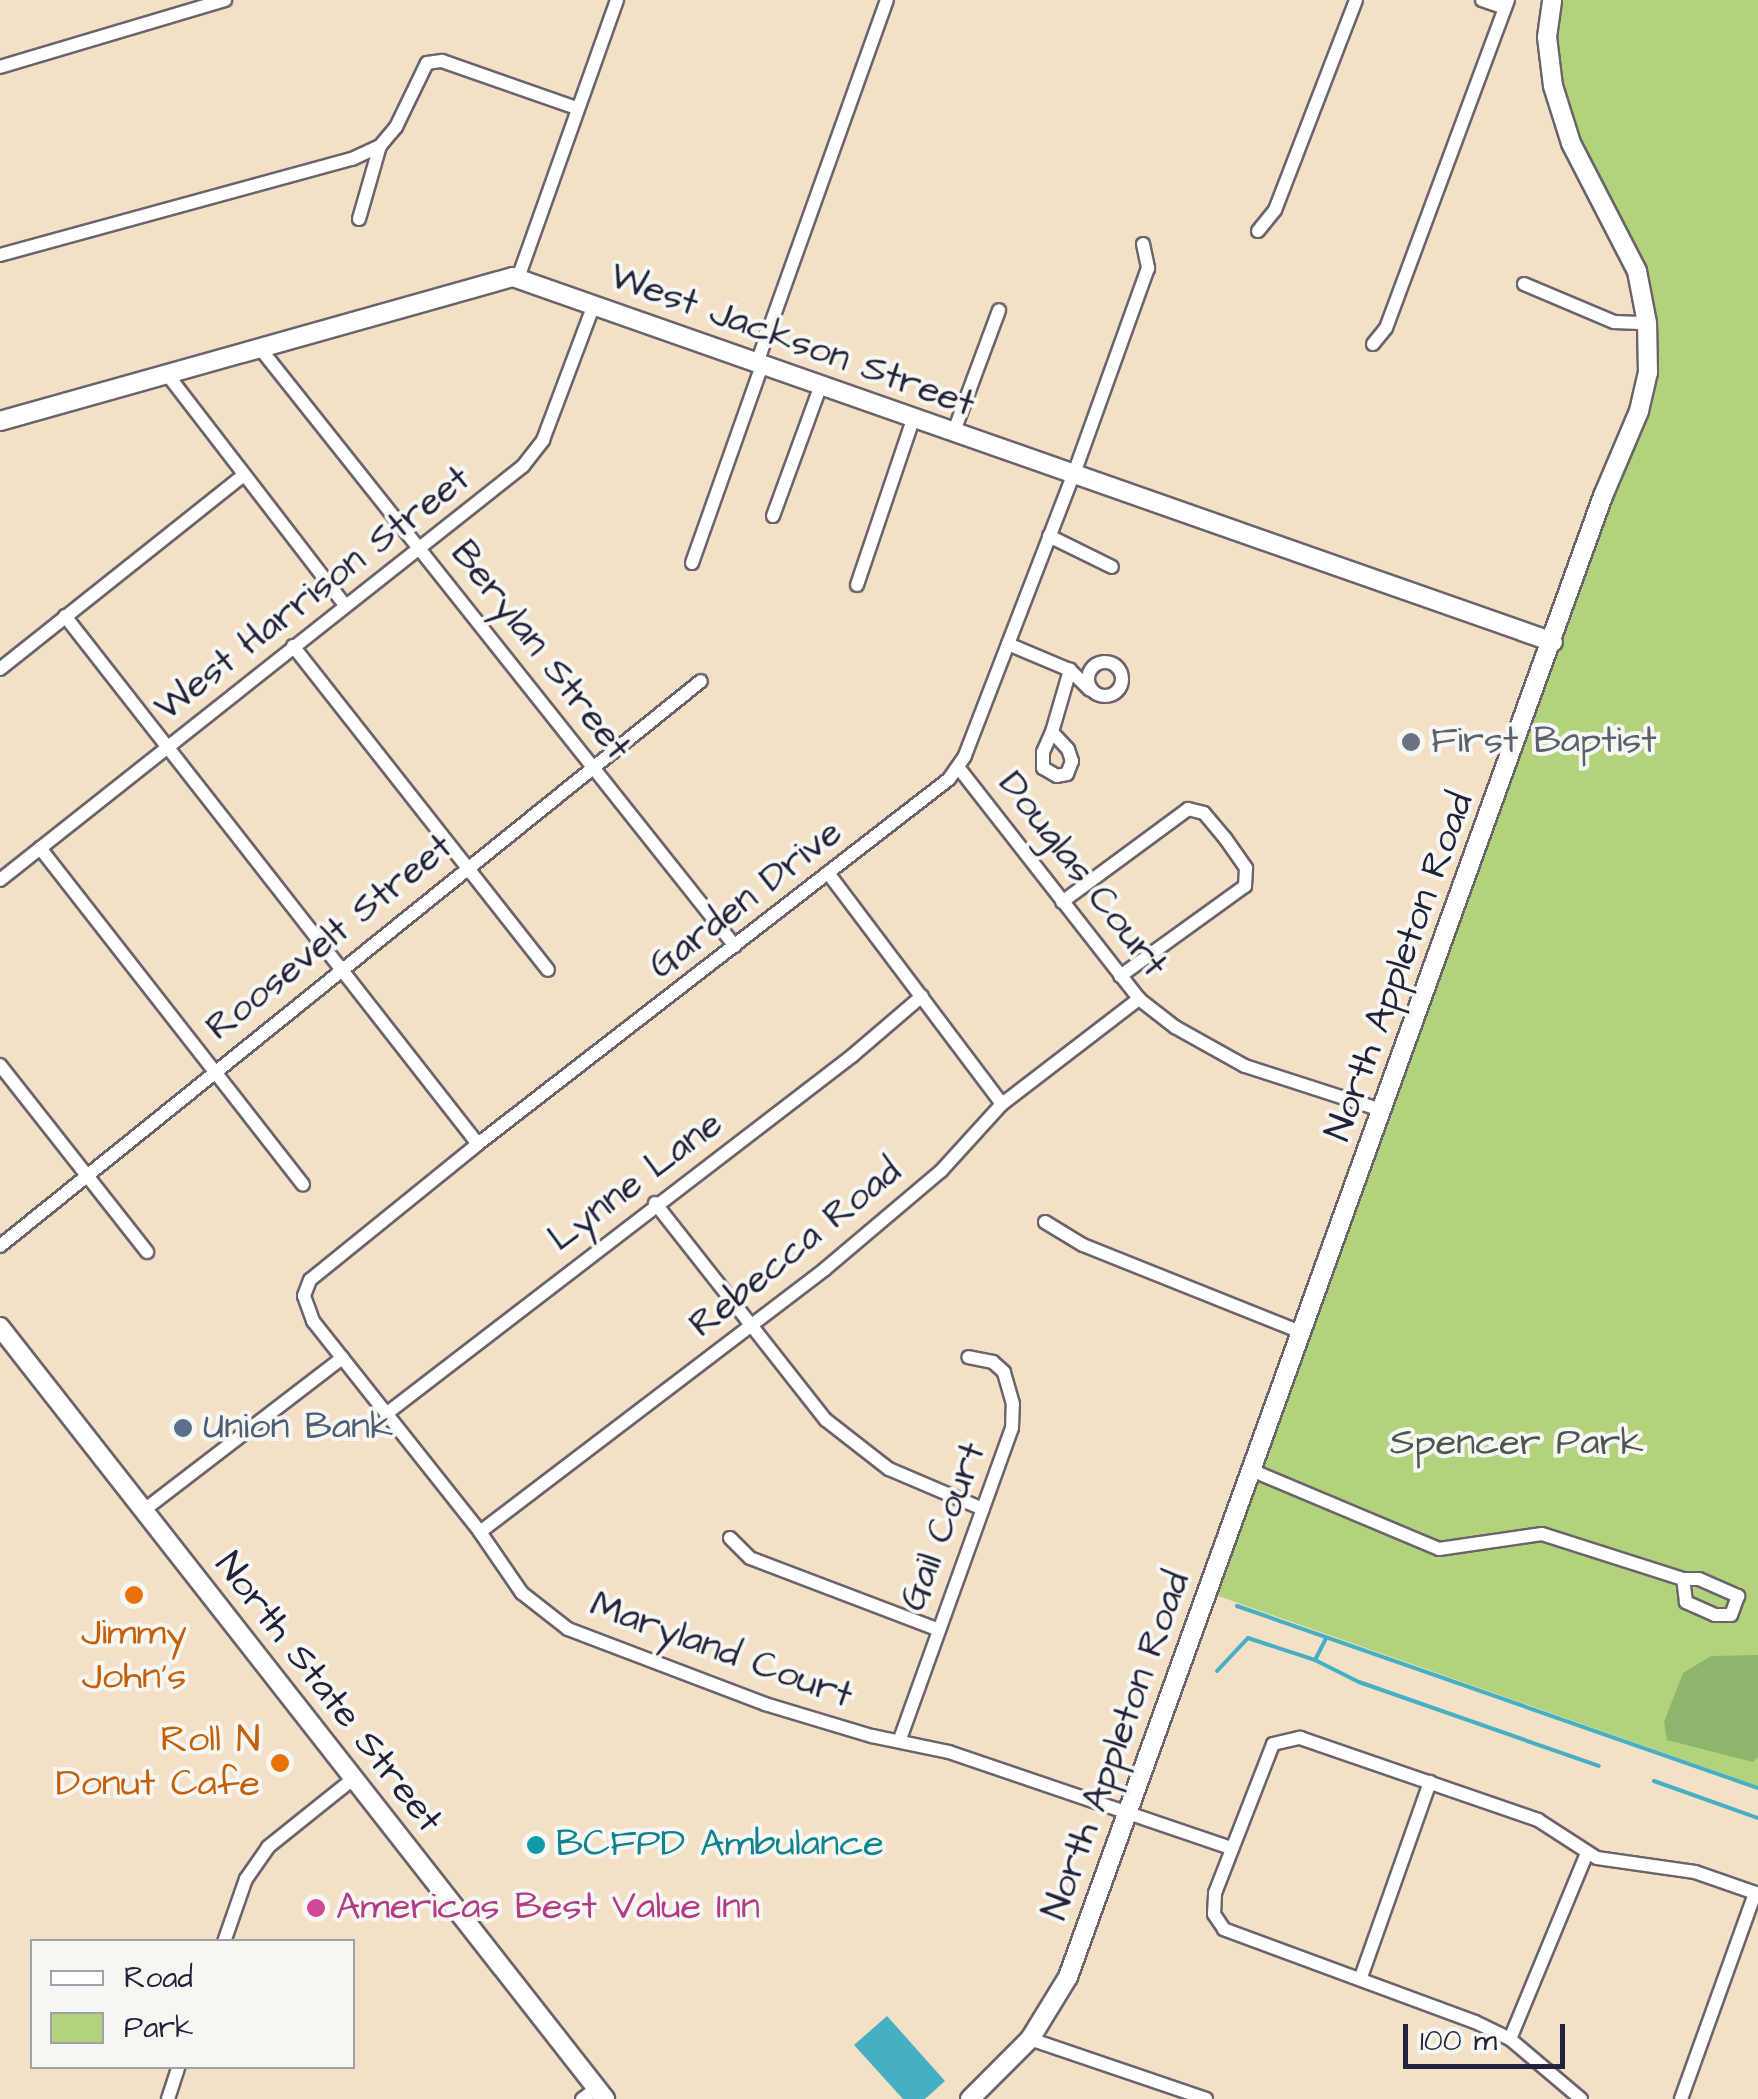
<!DOCTYPE html>
<html>
<head>
<meta charset="utf-8">
<style>
  body { margin:0 }
  #map { position:relative; width:1758px; height:2099px; overflow:hidden; background:#f4e0c7; font-family:"Architects Daughter",sans-serif }
  div>[style] { position:absolute }
  [style*='--x'] { left:calc(var(--x)*1px); top:calc(var(--y)*1px); width:calc(var(--w)*1px); rotate:calc(var(--a)*1deg) }
  .green>* { inset:0; background:#b2d37b }
  .forest>* { inset:0; background:#8db56b }
  .water>* { inset:0; background:#45b0c3 }
  .stream>* { height:4px; margin:-2px; padding:0 2px; transform-origin:2px; border-radius:2px; background:#45b0c3 }
  .roads { filter:drop-shadow(2px 0 #6c646c) drop-shadow(-2px 0 #6c646c) drop-shadow(0 2px #6c646c) drop-shadow(0 -2px #6c646c) }
  .street>* { height:12px; margin:-6px; padding:0 6px; transform-origin:6px; border-radius:6px; background:#fff }
  .street>.ring { margin:-6px; padding:0; box-sizing:content-box; background:none; border:12px solid #fff; border-radius:50% }
  .secondary>* { height:18px; margin:-9px; padding:0 9px; transform-origin:9px; border-radius:9px; background:#fff }
  .dots>* { width:28px; height:28px; translate:-50% -50%; box-sizing:border-box; border:5px solid #f6f6f2; border-radius:50% }
  span { translate:-50% -50%; white-space:nowrap; text-align:center; line-height:1.15; -webkit-text-stroke:8px #f6f6f2; paint-order:stroke }
  .street-label { font-size:38px; color:#22223b }
  .worship-label { font-size:38px; color:#5b616d }
  .left { translate:0 -50%; text-align:left }
  .service-label { font-size:38px; color:#4e5e75 }
  .park-label { font-size:38px; color:#4d574e }
  .food-label { font-size:38px; color:#c56008 }
  .right { translate:-100% -50%; text-align:right }
  .culture-label { font-size:38px; color:#0d838f }
  .hotel-label { font-size:38px; color:#b23c85 }
  .legend { position:absolute; left:30px; top:1939px; width:325px; height:130px; box-sizing:border-box; background:#f6f6f2; border:2px solid #a1a1a9; margin:0; padding:12px 18px; list-style:none; font-size:30px; color:#22223b }
  .legend li { display:flex; align-items:center; gap:20px; height:50px }
  .legend b { width:50px; border:2px solid #a1a1a9 }
  .scale { position:absolute; left:1403px; top:2024px; width:162px; height:45px; box-sizing:border-box; border:5px solid #22223b; border-top:0; padding-left:12px; font-size:30px; line-height:35px; white-space:nowrap; color:#22223b; -webkit-text-stroke:8px #f6f6f2; paint-order:stroke }
</style>
</head>
<body>
<div id="map">
  <div class="green">
    <div style="clip-path:polygon(1552px 0,1758px 0,1758px 1786px,1207px 1592px,1639px 411px,1647px 323px,1577px 138px,1553px 86px)"></div>
  </div>
  <div class="forest">
    <div style="clip-path:polygon(1758px 1655px,1758px 1757px,1753px 1762px,1667px 1740px,1664px 1722px,1683px 1673px,1711px 1656px)"></div>
  </div>
  <div class="water">
    <div style="clip-path:polygon(887px 2016px,945px 2081px,925px 2099px,903px 2099px,854px 2045px)"></div>
  </div>
  <div class="stream">
    <div style="--x:1237;--y:1606;--w:552;--a:19.26"></div>
    <div style="--x:1315;--y:1660;--w:25;--a:-63"></div>
    <div style="--x:1217;--y:1671;--w:45;--a:-46.8"></div>
    <div style="--x:1248;--y:1638;--w:71;--a:18.2"></div>
    <div style="--x:1315;--y:1660;--w:49;--a:26.6"></div>
    <div style="--x:1359;--y:1682;--w:254;--a:19.3"></div>
    <div style="--x:1654;--y:1781;--w:110;--a:19.6"></div>
  </div>
  <div class="roads">
    <div class="street">
      <div style="--x:1482;--y:0;--w:24;--a:19"></div>
      <div style="--x:0;--y:67;--w:235;--a:-16.6"></div>
      <div style="--x:359;--y:219;--w:76;--a:-74"></div>
      <div style="--x:380;--y:146;--w:25;--a:-50"></div>
      <div style="--x:396;--y:127;--w:71;--a:-64.2"></div>
      <div style="--x:427;--y:63;--w:15;--a:-8"></div>
      <div style="--x:442;--y:61;--w:142;--a:19.3"></div>
      <div style="--x:1258;--y:231;--w:27;--a:-51"></div>
      <div style="--x:1275;--y:210;--w:225;--a:-68.9"></div>
      <div style="--x:1143;--y:244;--w:25;--a:78"></div>
      <div style="--x:1148;--y:268;--w:218;--a:109.8"></div>
      <div style="--x:1074;--y:473;--w:303;--a:111.1"></div>
      <div style="--x:965;--y:756;--w:28;--a:125"></div>
      <div style="--x:949;--y:779;--w:596;--a:142.23"></div>
      <div style="--x:478;--y:1144;--w:216;--a:141"></div>
      <div style="--x:310;--y:1280;--w:17;--a:111"></div>
      <div style="--x:304;--y:1296;--w:27;--a:70"></div>
      <div style="--x:313;--y:1321;--w:269;--a:51.6"></div>
      <div style="--x:480;--y:1532;--w:74;--a:55.5"></div>
      <div style="--x:522;--y:1593;--w:58;--a:38"></div>
      <div style="--x:568;--y:1629;--w:211;--a:20.8"></div>
      <div style="--x:765;--y:1704;--w:112;--a:16.7"></div>
      <div style="--x:872;--y:1736;--w:79;--a:11.7"></div>
      <div style="--x:949;--y:1752;--w:298;--a:18.8"></div>
      <div style="--x:0;--y:255;--w:365;--a:-15.3"></div>
      <div style="--x:352;--y:159;--w:31;--a:-25"></div>
      <div style="--x:518;--y:278;--w:295;--a:-70.4"></div>
      <div style="--x:1524;--y:284;--w:98;--a:22.9"></div>
      <div style="--x:1614;--y:322;--w:33;--a:2"></div>
      <div style="--x:1373;--y:344;--w:21;--a:-51"></div>
      <div style="--x:1386;--y:328;--w:350;--a:-69.6"></div>
      <div style="--x:259;--y:347;--w:765;--a:51.53"></div>
      <div style="--x:758;--y:360;--w:382;--a:-70.3"></div>
      <div style="--x:167;--y:374;--w:292;--a:52.4"></div>
      <div style="--x:953;--y:434;--w:132;--a:-69.6"></div>
      <div style="--x:773;--y:516;--w:140;--a:-69.9"></div>
      <div style="--x:1049;--y:536;--w:70;--a:26.2"></div>
      <div style="--x:692;--y:563;--w:213;--a:-70.5"></div>
      <div style="--x:857;--y:585;--w:174;--a:-71.3"></div>
      <div style="--x:65;--y:616;--w:670;--a:51.97"></div>
      <div style="--x:1008;--y:644;--w:67;--a:22.8"></div>
      <div style="--x:1070;--y:670;--w:28;--a:45"></div>
      <div style="--x:293;--y:646;--w:412;--a:51.8"></div>
      <div class="ring" style="left:1088px;top:662px;width:22px;height:22px"></div>
      <div style="--x:0;--y:669;--w:312;--a:-38.5"></div>
      <div style="--x:1052;--y:732;--w:23;--a:47"></div>
      <div style="--x:1068;--y:749;--w:13;--a:72"></div>
      <div style="--x:1072;--y:761;--w:14;--a:111"></div>
      <div style="--x:1067;--y:774;--w:10;--a:169"></div>
      <div style="--x:1057;--y:776;--w:16;--a:-150"></div>
      <div style="--x:1043;--y:768;--w:16;--a:-90"></div>
      <div style="--x:1043;--y:752;--w:22;--a:-66"></div>
      <div style="--x:1052;--y:732;--w:65;--a:-73.8"></div>
      <div style="--x:958;--y:767;--w:294;--a:52"></div>
      <div style="--x:1139;--y:999;--w:46;--a:37.9"></div>
      <div style="--x:1175;--y:1027;--w:80;--a:29.1"></div>
      <div style="--x:1245;--y:1066;--w:143;--a:17.9"></div>
      <div style="--x:40;--y:848;--w:427;--a:52"></div>
      <div style="--x:828;--y:873;--w:289;--a:53"></div>
      <div style="--x:0;--y:880;--w:667;--a:-38.36"></div>
      <div style="--x:523;--y:466;--w:33;--a:-52"></div>
      <div style="--x:543;--y:440;--w:145;--a:-69.4"></div>
      <div style="--x:1062;--y:902;--w:157;--a:-36.4"></div>
      <div style="--x:1188;--y:809;--w:16;--a:14"></div>
      <div style="--x:1204;--y:813;--w:33;--a:50"></div>
      <div style="--x:1225;--y:838;--w:37;--a:55"></div>
      <div style="--x:1246;--y:868;--w:18;--a:93"></div>
      <div style="--x:1245;--y:886;--w:154;--a:144.2"></div>
      <div style="--x:0;--y:1065;--w:238;--a:51.8"></div>
      <div style="--x:655;--y:1203;--w:276;--a:51.8"></div>
      <div style="--x:826;--y:1420;--w:80;--a:37.9"></div>
      <div style="--x:889;--y:1469;--w:102;--a:23.1"></div>
      <div style="--x:1045;--y:1222;--w:44;--a:31.2"></div>
      <div style="--x:1083;--y:1245;--w:235;--a:21.8"></div>
      <div style="--x:0;--y:1246;--w:900;--a:-38.87"></div>
      <div style="--x:386;--y:1414;--w:588;--a:-37.53"></div>
      <div style="--x:852;--y:1056;--w:92;--a:-40.6"></div>
      <div style="--x:1251;--y:1470;--w:204;--a:22.8"></div>
      <div style="--x:1439;--y:1549;--w:104;--a:-8.3"></div>
      <div style="--x:1542;--y:1534;--w:148;--a:17.7"></div>
      <div style="--x:144;--y:1510;--w:250;--a:-37.5"></div>
      <div style="--x:480;--y:1532;--w:434;--a:-37.3"></div>
      <div style="--x:825;--y:1269;--w:152;--a:-40.2"></div>
      <div style="--x:941;--y:1171;--w:91;--a:-47.7"></div>
      <div style="--x:1002;--y:1104;--w:173;--a:-37.5"></div>
      <div style="--x:730;--y:1538;--w:28;--a:45"></div>
      <div style="--x:750;--y:1558;--w:200;--a:20.8"></div>
      <div style="--x:1683;--y:1579;--w:16;--a:0"></div>
      <div style="--x:1699;--y:1579;--w:43;--a:23.6"></div>
      <div style="--x:1738;--y:1596;--w:20;--a:110"></div>
      <div style="--x:1731;--y:1615;--w:16;--a:180"></div>
      <div style="--x:1715;--y:1615;--w:32;--a:-156"></div>
      <div style="--x:1686;--y:1602;--w:23;--a:-97"></div>
      <div style="--x:900;--y:1739;--w:331;--a:-70.2"></div>
      <div style="--x:1012;--y:1428;--w:24;--a:-88"></div>
      <div style="--x:1013;--y:1404;--w:33;--a:-106"></div>
      <div style="--x:1004;--y:1372;--w:15;--a:-138"></div>
      <div style="--x:993;--y:1362;--w:25;--a:-169"></div>
      <div style="--x:224;--y:1942;--w:67;--a:-70.8"></div>
      <div style="--x:246;--y:1879;--w:39;--a:-55"></div>
      <div style="--x:268;--y:1847;--w:110;--a:-38.7"></div>
      <div style="--x:1361;--y:1977;--w:207;--a:-70.5"></div>
      <div style="--x:1030;--y:2039;--w:186;--a:18.8"></div>
      <div style="--x:1510;--y:2039;--w:201;--a:-67.5"></div>
      <div style="--x:168;--y:2099;--w:35;--a:-72"></div>
      <div style="--x:582;--y:2099;--w:19;--a:-36"></div>
      <div style="--x:1581;--y:2099;--w:93;--a:-139.8"></div>
      <div style="--x:1510;--y:2039;--w:39;--a:-154"></div>
      <div style="--x:1475;--y:2022;--w:268;--a:-159.7"></div>
      <div style="--x:1224;--y:1929;--w:18;--a:-124"></div>
      <div style="--x:1214;--y:1914;--w:21;--a:-87"></div>
      <div style="--x:1215;--y:1893;--w:160;--a:-68.7"></div>
      <div style="--x:1273;--y:1744;--w:28;--a:-13"></div>
      <div style="--x:1300;--y:1738;--w:252;--a:19"></div>
      <div style="--x:1538;--y:1820;--w:70;--a:32.8"></div>
      <div style="--x:1597;--y:1858;--w:99;--a:8.1"></div>
      <div style="--x:1695;--y:1872;--w:67;--a:19.2"></div>
      <div style="--x:1681;--y:2099;--w:219;--a:-70.2"></div>
    </div>
    <div class="secondary">
      <div style="--x:0;--y:421;--w:533;--a:-15.68"></div>
      <div style="--x:513;--y:277;--w:1102;--a:19.34"></div>
      <div style="--x:0;--y:1327;--w:981;--a:51.91"></div>
      <div style="--x:970;--y:2099;--w:85;--a:-45"></div>
      <div style="--x:1030;--y:2039;--w:73;--a:-58.5"></div>
      <div style="--x:1068;--y:1977;--w:1575;--a:-70.14"></div>
      <div style="--x:1603;--y:496;--w:92;--a:-67"></div>
      <div style="--x:1639;--y:411;--w:39;--a:-77"></div>
      <div style="--x:1648;--y:373;--w:50;--a:-91.1"></div>
      <div style="--x:1647;--y:323;--w:53;--a:-100.9"></div>
      <div style="--x:1637;--y:271;--w:144;--a:-117.3"></div>
      <div style="--x:1571;--y:143;--w:60;--a:-107.5"></div>
      <div style="--x:1553;--y:86;--w:49;--a:-97"></div>
      <div style="--x:1547;--y:37;--w:37;--a:-82"></div>
    </div>
  </div>
  <div class="dots">
    <div style="left:1411px;top:742px;background:#6b7280"></div>
    <div style="left:183px;top:1428px;background:#5c6f8a"></div>
    <div style="left:134px;top:1595px;background:#e8710a"></div>
    <div style="left:280px;top:1763px;background:#e8710a"></div>
    <div style="left:536px;top:1845px;background:#0f9aa8"></div>
    <div style="left:316px;top:1908px;background:#d1479c"></div>
  </div>
  <div class="street-label">
    <span style="left:792px;top:341px;rotate:20deg">West Jackson Street</span>
    <span style="left:313px;top:594px;rotate:-38deg">West Harrison Street</span>
    <span style="left:540px;top:651px;rotate:52deg">Berylan Street</span>
    <span style="left:1082px;top:875px;rotate:52deg">Douglas Court</span>
    <span style="left:746px;top:900px;rotate:-38deg">Garden Drive</span>
    <span style="left:330px;top:938px;rotate:-39deg">Roosevelt Street</span>
    <span style="left:1400px;top:967px;rotate:-70deg">North Appleton Road</span>
    <span style="left:636px;top:1182px;rotate:-37deg">Lynne Lane</span>
    <span style="left:796px;top:1249px;rotate:-39deg">Rebecca Road</span>
    <span style="left:944px;top:1527px;rotate:-69deg">Gail Court</span>
    <span style="left:721px;top:1651px;rotate:20deg">Maryland Court</span>
    <span style="left:328px;top:1693px;rotate:52deg">North State Street</span>
    <span style="left:1117px;top:1746px;rotate:-70deg">North Appleton Road</span>
  </div>
  <div class="worship-label">
    <span class="left" style="left:1431px;top:742px">First Baptist</span>
  </div>
  <div class="service-label">
    <span class="left" style="left:203px;top:1428px">Union Bank</span>
  </div>
  <div class="park-label">
    <span style="left:1517px;top:1444px">Spencer Park</span>
  </div>
  <div class="food-label">
    <span style="left:134px;top:1656px">Jimmy<br>John's</span>
    <span class="right" style="left:260px;top:1763px">Roll N<br>Donut Cafe</span>
  </div>
  <div class="culture-label">
    <span class="left" style="left:556px;top:1845px">BCFPD Ambulance</span>
  </div>
  <div class="hotel-label">
    <span class="left" style="left:336px;top:1908px">Americas Best Value Inn</span>
  </div>
  <ul class="legend">
  <li><b style="height:12px;background:#fff"></b>Road</li>
  <li><b style="height:28px;background:#b2d37b"></b>Park</li>
  </ul>
  <div class="scale">100 m</div>
</div>
</body>
</html>
